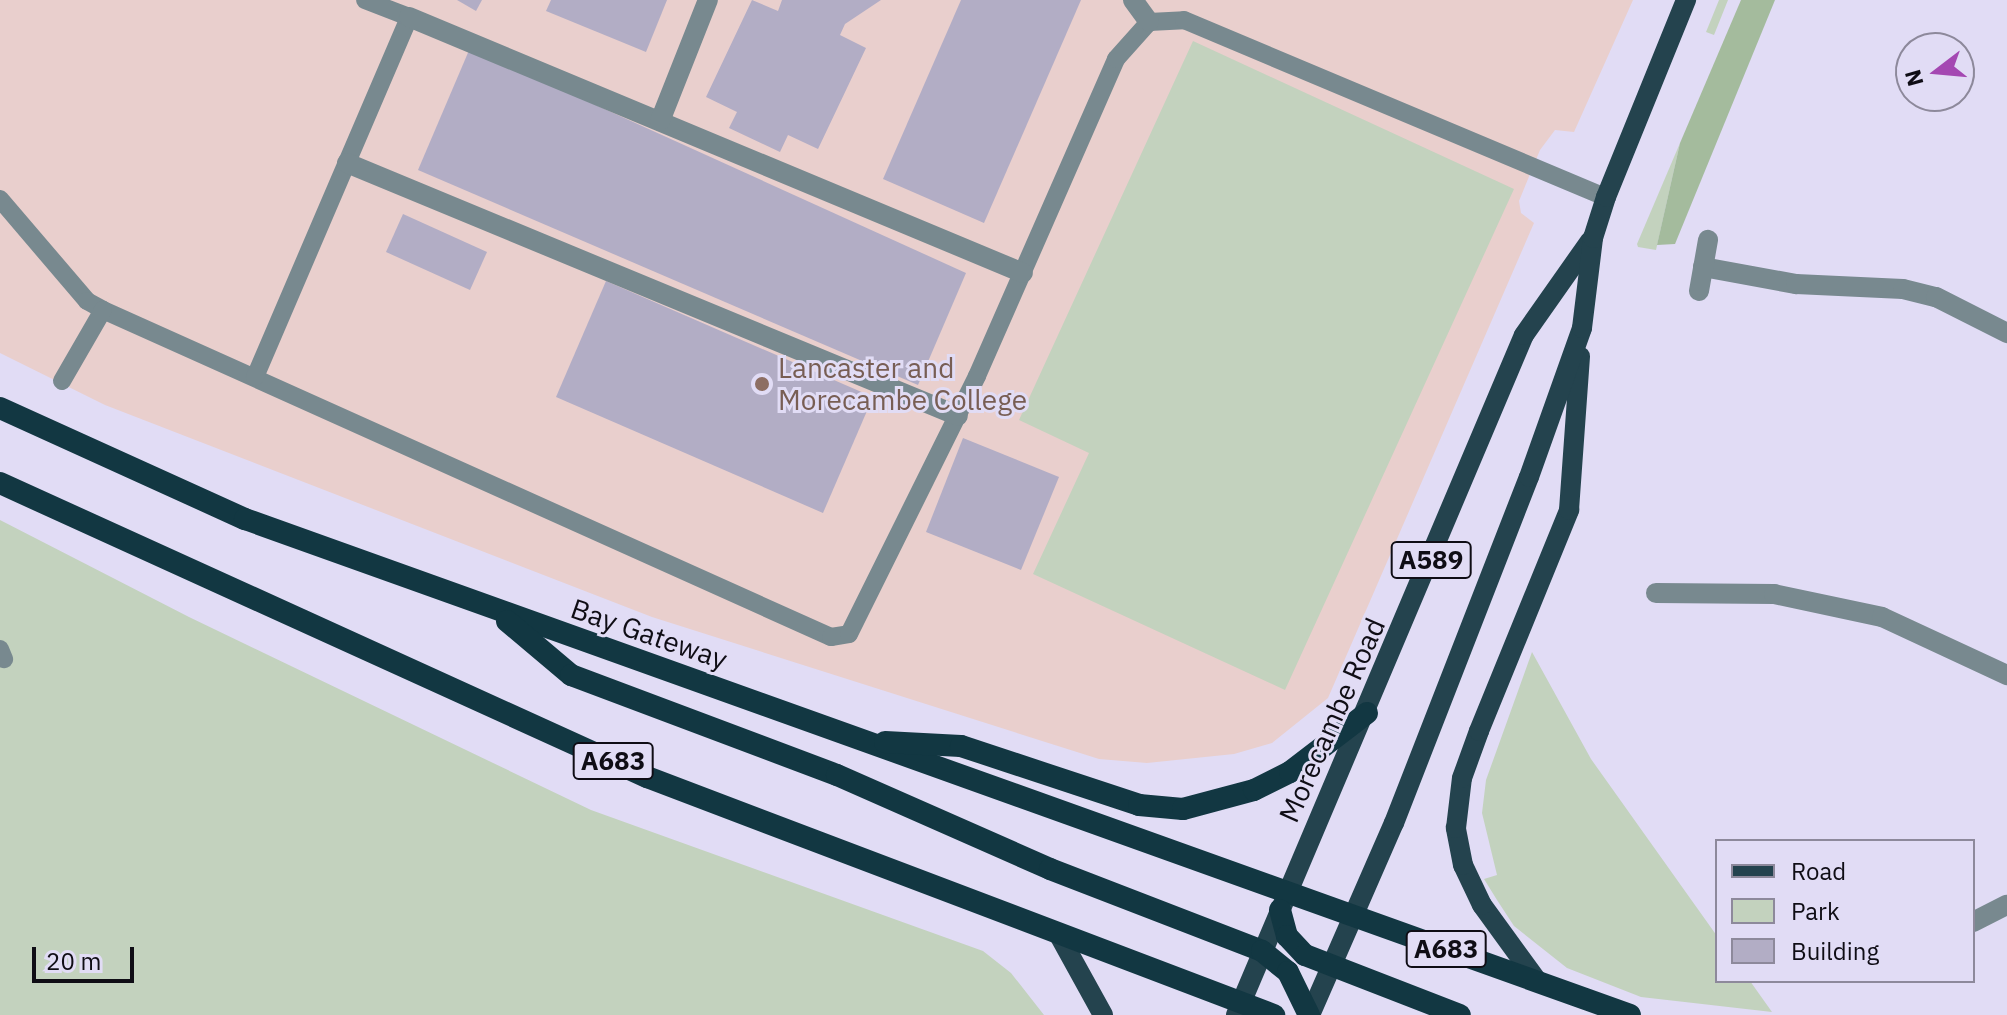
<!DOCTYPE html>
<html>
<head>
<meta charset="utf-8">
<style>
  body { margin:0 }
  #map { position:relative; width:2007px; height:1015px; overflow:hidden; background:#e1dcf5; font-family:"IBM Plex Sans",sans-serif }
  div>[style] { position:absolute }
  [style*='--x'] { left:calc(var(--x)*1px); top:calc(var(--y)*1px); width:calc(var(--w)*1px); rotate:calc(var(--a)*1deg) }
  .education>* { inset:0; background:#e9cfcd }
  .green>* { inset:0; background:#c3d2be }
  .forest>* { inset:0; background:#a4bb9d }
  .building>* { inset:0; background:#b2adc5 }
  .service>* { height:18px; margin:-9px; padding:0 9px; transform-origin:9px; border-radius:9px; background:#78898f }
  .pedestrian>* { height:20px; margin:-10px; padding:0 10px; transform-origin:10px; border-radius:10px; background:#78898f }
  .minor>* { height:20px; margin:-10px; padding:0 10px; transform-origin:10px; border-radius:10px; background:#78898f }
  .primary>* { height:20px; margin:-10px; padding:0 10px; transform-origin:10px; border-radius:10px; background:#24434e }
  .trunk>* { height:22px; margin:-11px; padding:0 11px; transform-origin:11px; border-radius:11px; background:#123742 }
  .dots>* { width:22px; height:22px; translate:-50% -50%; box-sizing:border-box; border:4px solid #e1dcf5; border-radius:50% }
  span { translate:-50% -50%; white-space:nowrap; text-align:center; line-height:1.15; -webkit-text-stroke:6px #e1dcf5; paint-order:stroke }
  .shield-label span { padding:2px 6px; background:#e1dcf5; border:2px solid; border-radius:6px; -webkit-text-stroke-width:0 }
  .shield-label { font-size:26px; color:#0f0d15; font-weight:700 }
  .education-label { font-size:28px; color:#785e54 }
  .left { translate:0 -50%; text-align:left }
  .street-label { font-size:28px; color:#0f0d15 }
  .legend { position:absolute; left:1715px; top:839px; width:260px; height:144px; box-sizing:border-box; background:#e1dcf5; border:2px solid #8d899b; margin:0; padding:10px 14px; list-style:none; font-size:24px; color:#0f0d15 }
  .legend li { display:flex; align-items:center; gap:16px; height:40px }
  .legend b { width:40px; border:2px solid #8d899b }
  .north { position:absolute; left:1895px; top:32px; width:80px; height:80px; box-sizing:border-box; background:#e1dcf5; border:2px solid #8d899b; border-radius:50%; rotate:254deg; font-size:22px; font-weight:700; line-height:32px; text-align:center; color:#0f0d15 }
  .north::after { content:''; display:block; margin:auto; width:28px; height:36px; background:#a448b2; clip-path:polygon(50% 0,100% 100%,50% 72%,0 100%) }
  .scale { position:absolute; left:32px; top:947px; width:102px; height:36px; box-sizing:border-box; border:4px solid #0f0d15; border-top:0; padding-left:10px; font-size:24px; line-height:28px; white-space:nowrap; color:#0f0d15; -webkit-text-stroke:6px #e1dcf5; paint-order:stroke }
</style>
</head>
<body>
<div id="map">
  <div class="education">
    <div style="clip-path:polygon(0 0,1633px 0,1574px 132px,1555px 130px,1540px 150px,1519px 201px,1521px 213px,1534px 223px,1328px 698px,1272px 743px,1234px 754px,1147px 763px,1099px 759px,652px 617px,105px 405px,0 353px)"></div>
  </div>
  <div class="green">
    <div style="clip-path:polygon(1719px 0,1728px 0,1714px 35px,1706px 32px)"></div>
    <div style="clip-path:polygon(1193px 41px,1514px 189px,1285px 690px,1033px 574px,1089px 453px,1019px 420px)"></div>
    <div style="clip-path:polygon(1680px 143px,1656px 250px,1638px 247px,1637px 244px)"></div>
    <div style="clip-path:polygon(0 520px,189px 617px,591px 810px,983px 951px,1011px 973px,1044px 1015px,0 1015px)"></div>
    <div style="clip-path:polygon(1532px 652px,1591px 759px,1717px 936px,1717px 981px,1750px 981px,1772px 1012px,1641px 997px,1567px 968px,1514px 926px,1497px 900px,1484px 879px,1497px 875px,1482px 813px,1486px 780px)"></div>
  </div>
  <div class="forest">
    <div style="clip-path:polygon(1741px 0,1775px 0,1675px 244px,1657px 245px,1680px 143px)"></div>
  </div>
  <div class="building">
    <div style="clip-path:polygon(457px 0,482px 0,476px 11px)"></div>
    <div style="clip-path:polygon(551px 0,667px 0,646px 52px,546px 11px)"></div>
    <div style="clip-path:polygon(752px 0,778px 11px,782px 0,881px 0,845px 24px,840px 35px,866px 48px,818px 149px,788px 135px,780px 152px,729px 128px,737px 112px,706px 97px)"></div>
    <div style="clip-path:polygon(961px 0,1081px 0,984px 223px,883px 179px)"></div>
    <div style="clip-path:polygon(470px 48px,966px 273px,918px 385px,418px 170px)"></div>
    <div style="clip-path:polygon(403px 214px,487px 252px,470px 290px,386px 252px)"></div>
    <div style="clip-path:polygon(606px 281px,873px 397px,823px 513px,556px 397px)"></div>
    <div style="clip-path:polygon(963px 438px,1059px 477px,1021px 570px,926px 532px)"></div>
  </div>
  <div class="service">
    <div style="--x:0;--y:199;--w:134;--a:49.5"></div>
    <div style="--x:87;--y:301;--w:18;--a:29"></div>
    <div style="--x:103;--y:310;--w:798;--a:24.19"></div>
    <div style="--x:831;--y:637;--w:18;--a:-9"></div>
    <div style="--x:849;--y:634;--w:288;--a:-63.6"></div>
    <div style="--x:977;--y:376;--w:346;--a:-66.3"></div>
    <div style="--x:1116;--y:59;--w:50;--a:-48.3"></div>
    <div style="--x:1149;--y:22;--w:35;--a:-3"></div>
    <div style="--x:1184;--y:20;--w:458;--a:22.8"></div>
    <div style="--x:255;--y:377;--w:392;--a:-66.8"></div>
    <div style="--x:409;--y:17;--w:47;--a:-158.9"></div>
    <div style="--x:62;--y:381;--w:82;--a:-60"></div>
    <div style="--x:0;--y:649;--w:11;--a:68"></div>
  </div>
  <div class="pedestrian">
    <div style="--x:1133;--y:0;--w:27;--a:54"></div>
    <div style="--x:409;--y:17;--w:665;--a:22.63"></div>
    <div style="--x:660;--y:121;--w:130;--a:-68.4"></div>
    <div style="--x:347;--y:163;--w:661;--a:22.49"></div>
  </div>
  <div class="minor">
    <div style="--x:1703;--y:267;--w:95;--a:10.4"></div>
    <div style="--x:1796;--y:284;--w:107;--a:2.7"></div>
    <div style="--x:1903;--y:289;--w:34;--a:14"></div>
    <div style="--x:1936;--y:297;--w:80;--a:26.9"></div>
    <div style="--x:1699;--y:291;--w:52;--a:-80"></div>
    <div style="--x:1656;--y:593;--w:118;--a:0.5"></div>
    <div style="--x:1774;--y:594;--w:110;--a:12"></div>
    <div style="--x:1882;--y:617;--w:138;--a:24.9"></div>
    <div style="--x:1973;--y:922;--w:38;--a:-27"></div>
  </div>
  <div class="primary">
    <div style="--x:1060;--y:937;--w:89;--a:61.1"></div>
    <div style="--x:1538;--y:982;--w:95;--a:-126"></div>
    <div style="--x:1482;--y:905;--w:44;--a:-115.4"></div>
    <div style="--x:1463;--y:865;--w:38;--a:-101"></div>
    <div style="--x:1456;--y:828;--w:50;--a:-83.2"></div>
    <div style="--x:1462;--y:778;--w:50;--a:-70.1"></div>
    <div style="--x:1479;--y:731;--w:239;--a:-67.8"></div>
    <div style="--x:1569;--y:510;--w:154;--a:-85.9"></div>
    <div style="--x:1236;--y:1015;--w:738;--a:-67.05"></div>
    <div style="--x:1524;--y:335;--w:115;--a:-54.9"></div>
    <div style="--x:1310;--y:1015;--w:210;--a:-66.4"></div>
    <div style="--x:1394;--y:823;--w:371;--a:-68.7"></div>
    <div style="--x:1529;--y:477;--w:158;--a:-70.4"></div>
    <div style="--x:1582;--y:328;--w:91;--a:-83"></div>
    <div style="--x:1593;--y:238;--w:43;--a:-72.4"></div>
    <div style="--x:1606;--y:197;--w:213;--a:-67.9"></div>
  </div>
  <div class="trunk">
    <div style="--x:0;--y:408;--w:269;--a:24.4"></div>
    <div style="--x:245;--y:519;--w:1471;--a:19.7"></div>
    <div style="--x:0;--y:483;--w:711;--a:24.44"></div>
    <div style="--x:647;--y:777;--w:671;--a:20.79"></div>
    <div style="--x:507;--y:621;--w:84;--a:40.2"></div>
    <div style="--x:571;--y:675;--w:284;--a:20.6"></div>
    <div style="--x:837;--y:775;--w:233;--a:23.8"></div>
    <div style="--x:1050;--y:869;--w:227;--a:21.1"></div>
    <div style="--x:1262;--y:951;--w:33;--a:39"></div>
    <div style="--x:1288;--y:972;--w:48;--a:64"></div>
    <div style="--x:885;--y:742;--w:76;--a:3"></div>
    <div style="--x:961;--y:746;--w:188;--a:18.3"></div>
    <div style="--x:1139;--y:805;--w:44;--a:5.2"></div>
    <div style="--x:1183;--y:809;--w:73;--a:-15"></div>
    <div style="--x:1254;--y:790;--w:40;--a:-26.6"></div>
    <div style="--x:1290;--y:772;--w:97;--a:-37.5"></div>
    <div style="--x:1280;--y:910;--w:27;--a:75"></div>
    <div style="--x:1287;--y:936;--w:26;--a:47"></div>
    <div style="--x:1305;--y:955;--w:166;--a:21.2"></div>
  </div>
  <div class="dots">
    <div style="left:762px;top:384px;background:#8d6e63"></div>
  </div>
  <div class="shield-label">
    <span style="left:1431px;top:560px">A589</span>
    <span style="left:613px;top:761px">A683</span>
    <span style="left:1446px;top:949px">A683</span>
  </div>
  <div class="education-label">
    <span class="left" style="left:778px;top:384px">Lancaster and<br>Morecambe College</span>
  </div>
  <div class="street-label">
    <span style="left:649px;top:634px;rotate:19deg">Bay Gateway</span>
    <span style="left:1332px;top:720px;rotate:-66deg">Morecambe Road</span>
  </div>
  <ul class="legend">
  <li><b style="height:10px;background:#24434e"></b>Road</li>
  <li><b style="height:22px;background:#c3d2be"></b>Park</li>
  <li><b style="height:22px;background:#b2adc5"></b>Building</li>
  </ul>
  <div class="north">N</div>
  <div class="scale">20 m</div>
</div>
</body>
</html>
